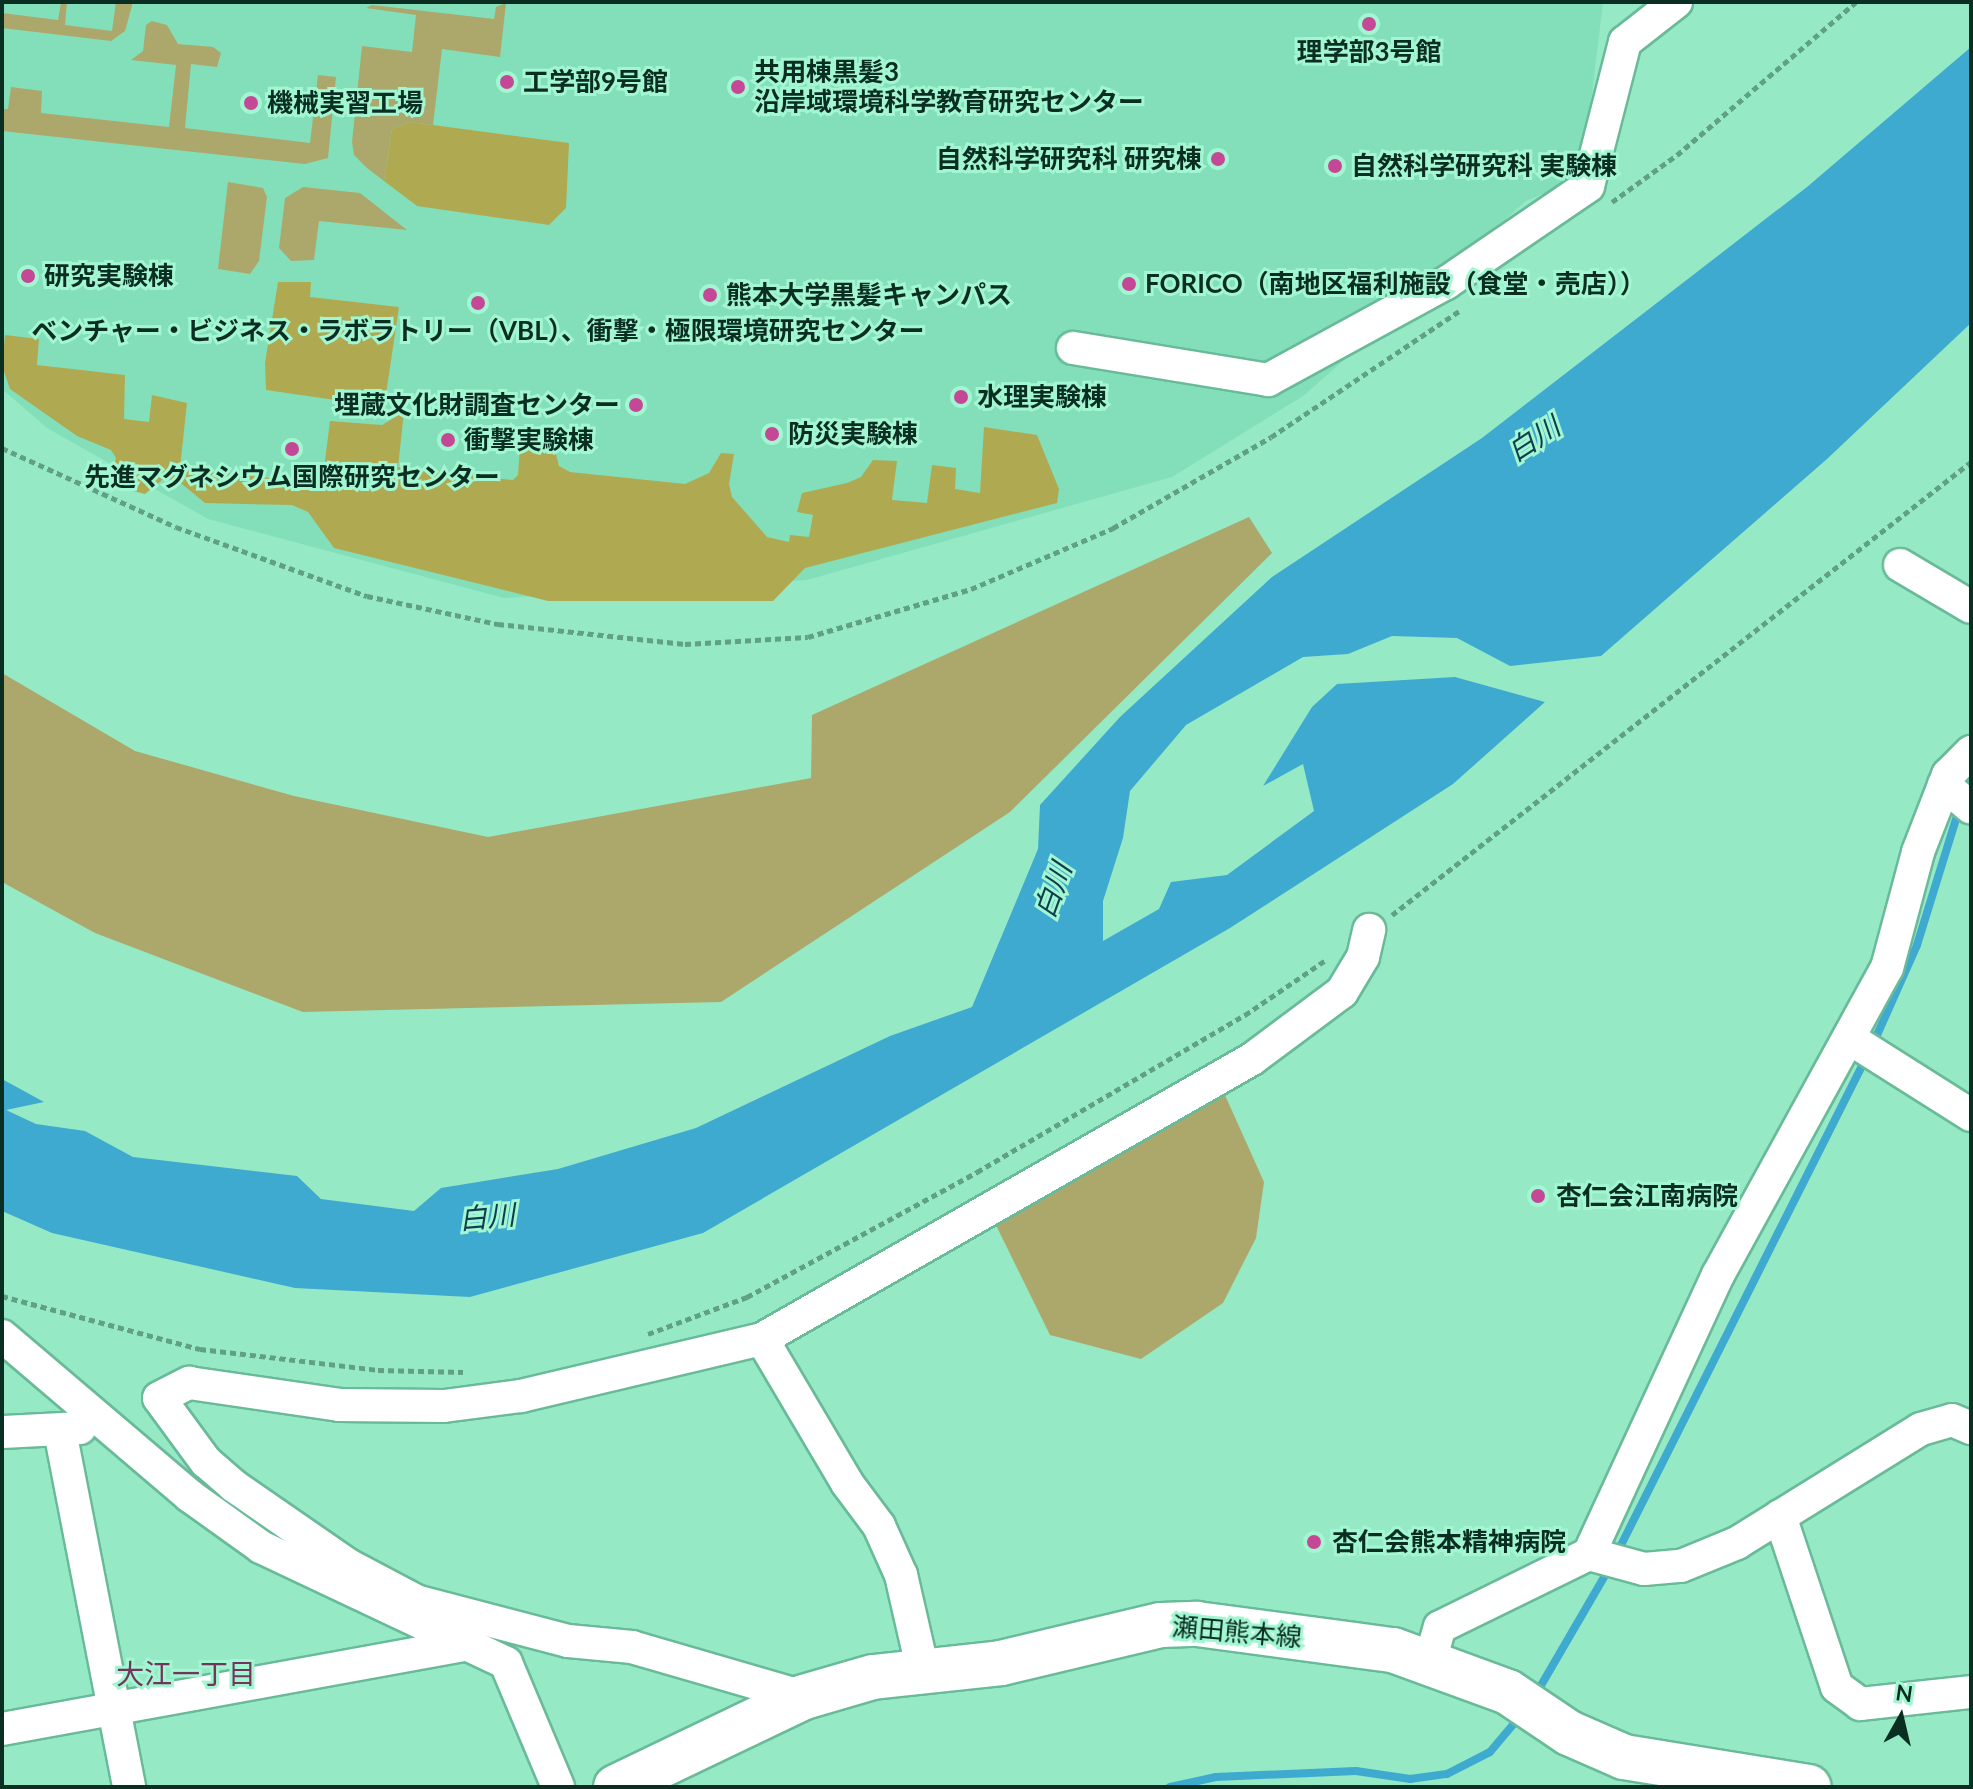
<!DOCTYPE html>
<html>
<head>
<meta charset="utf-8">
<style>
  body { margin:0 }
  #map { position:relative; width:1973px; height:1789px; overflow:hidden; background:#96e9c5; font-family:Lato,"Noto Sans JP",sans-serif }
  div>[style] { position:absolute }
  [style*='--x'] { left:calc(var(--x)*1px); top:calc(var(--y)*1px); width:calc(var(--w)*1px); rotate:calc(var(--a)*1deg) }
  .built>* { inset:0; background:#83dfb9 }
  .green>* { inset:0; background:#aca86b }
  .forest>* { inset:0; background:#afaa52 }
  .water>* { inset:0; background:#3faacf }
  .stream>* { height:8px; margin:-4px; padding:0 4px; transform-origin:4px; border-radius:4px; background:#3faacf }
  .path>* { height:5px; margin-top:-2.5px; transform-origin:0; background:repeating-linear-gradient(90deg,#60a085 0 6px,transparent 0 10px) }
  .roads { filter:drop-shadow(2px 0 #69ba99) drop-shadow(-2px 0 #69ba99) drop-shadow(0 2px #69ba99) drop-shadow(0 -2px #69ba99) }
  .street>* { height:32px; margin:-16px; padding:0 16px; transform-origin:16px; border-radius:16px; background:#fff }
  .secondary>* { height:44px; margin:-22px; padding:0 22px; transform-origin:22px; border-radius:22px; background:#fff }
  .dots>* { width:22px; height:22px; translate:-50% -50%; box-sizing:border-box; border:4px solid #a3f6d2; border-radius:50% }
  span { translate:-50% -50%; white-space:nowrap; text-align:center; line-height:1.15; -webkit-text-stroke:6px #a3f6d2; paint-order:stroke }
  .poi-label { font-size:26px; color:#0a2e21; font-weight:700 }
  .left { translate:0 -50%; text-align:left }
  .right { translate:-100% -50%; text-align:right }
  .street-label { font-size:26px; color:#0a2e21 }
  .water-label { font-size:28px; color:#0e3d4d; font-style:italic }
  .neighbourhood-label { font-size:28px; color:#73355a }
  .frame { position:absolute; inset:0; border:4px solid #0a2e21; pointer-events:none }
  .north { position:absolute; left:1861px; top:1677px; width:80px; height:80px; -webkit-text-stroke:6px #a3f6d2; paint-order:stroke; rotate:8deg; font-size:22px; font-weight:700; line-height:32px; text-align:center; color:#0a2e21 }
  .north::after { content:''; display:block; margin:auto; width:28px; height:36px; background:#0a2e21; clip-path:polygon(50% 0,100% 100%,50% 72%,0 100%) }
</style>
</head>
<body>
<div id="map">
  <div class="built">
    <div style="clip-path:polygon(2px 2px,1603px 2px,1582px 177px,1526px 201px,1303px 396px,1172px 477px,807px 580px,504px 598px,208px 519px,47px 428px,2px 389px)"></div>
  </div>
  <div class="green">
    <div style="clip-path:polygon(61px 2px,67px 2px,65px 25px,112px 31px,116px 2px,133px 2px,125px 31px,111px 41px,2px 28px,2px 13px,58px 20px)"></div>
    <div style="clip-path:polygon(506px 3px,500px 57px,442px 49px,433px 125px,410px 122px,392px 129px,384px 181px,367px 168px,354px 155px,352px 142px,362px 46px,412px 52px,416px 15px,366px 8px,372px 5px,494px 19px,496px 7px)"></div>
    <div style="clip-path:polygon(152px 21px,167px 25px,178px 44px,213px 47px,221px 53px,217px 67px,191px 64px,185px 128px,310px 143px,318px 75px,336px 77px,328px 158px,305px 164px,2px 131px,2px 109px,8px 109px,11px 87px,42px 91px,41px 113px,169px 127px,176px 65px,131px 60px,143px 51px,146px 25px)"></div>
    <div style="clip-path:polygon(228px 182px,263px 188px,267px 197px,259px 261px,250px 274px,218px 269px)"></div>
    <div style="clip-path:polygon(303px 187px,360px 193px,407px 230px,319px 221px,314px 260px,291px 261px,279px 248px,285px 198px)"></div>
    <div style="clip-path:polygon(1249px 517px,1272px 553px,1010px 812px,721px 1002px,303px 1012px,95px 933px,2px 882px,2px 673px,135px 751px,294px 796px,488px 837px,811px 778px,812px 715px)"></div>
    <div style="clip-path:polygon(1220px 1084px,1264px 1182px,1256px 1238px,1223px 1303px,1141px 1359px,1050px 1335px,990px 1213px)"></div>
  </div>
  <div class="forest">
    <div style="clip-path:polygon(410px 122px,569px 143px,566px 208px,549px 225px,417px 206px,384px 181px,392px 129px)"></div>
    <div style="clip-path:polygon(278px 282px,311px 282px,310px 297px,399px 307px,385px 401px,363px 404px,266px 390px,265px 363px)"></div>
    <div style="clip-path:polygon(5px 335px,39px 339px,37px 365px,125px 375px,124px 419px,149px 422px,152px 395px,187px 403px,180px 468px,322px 484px,330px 421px,382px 425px,404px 412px,398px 467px,513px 480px,518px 475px,520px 447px,555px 450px,559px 466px,570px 472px,685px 484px,709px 473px,721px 453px,734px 454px,729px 484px,732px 497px,767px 537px,789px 542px,790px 535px,809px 537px,813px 515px,797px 512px,802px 493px,847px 483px,861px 477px,873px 460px,897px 461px,892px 500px,927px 503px,932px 465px,956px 468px,955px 489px,980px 493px,984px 427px,1037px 435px,1059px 489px,1057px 503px,805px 568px,773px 601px,548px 601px,334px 548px,308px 512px,292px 505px,205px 503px,177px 480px,162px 480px,145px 494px,118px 487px,111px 478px,116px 458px,111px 450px,77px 436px,10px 389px,2px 366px)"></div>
  </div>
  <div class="water">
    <div style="clip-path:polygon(1971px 47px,1971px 323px,1827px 459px,1601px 656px,1510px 666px,1457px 638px,1392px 636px,1348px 654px,1303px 657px,1186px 725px,1130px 791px,1123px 838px,1103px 901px,1103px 941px,1159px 909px,1171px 882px,1227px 875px,1314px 811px,1303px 764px,1263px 786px,1312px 707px,1337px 684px,1455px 677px,1545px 702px,1453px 784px,1230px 928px,703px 1233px,470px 1297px,295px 1288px,52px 1233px,2px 1211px,2px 1079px,44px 1102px,6px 1110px,36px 1124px,85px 1131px,133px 1157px,297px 1176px,321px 1199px,414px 1211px,441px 1188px,558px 1169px,696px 1128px,890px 1036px,972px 1007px,1038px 849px,1040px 805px,1120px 717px,1272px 577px,1482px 438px,1807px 187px)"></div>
  </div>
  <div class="stream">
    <div style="--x:1873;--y:1044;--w:108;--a:-66"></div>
    <div style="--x:1917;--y:945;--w:145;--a:-72.8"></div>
    <div style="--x:1616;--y:1555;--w:559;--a:-63.3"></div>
    <div style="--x:1536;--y:1694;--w:147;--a:-59.8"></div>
    <div style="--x:1170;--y:1787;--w:47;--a:-12.3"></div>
    <div style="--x:1216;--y:1777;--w:140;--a:-2.5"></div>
    <div style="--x:1356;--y:1771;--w:55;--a:8.4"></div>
    <div style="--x:1410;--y:1779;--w:37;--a:-8"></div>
    <div style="--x:1447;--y:1774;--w:48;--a:-27.1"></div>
    <div style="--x:1490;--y:1752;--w:50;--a:-49.9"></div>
  </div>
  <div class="path">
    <div style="--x:1612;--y:202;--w:80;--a:-35.9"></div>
    <div style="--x:1677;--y:155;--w:235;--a:-40.5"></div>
    <div style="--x:2;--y:448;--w:191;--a:24.4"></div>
    <div style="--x:176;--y:527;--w:203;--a:19.9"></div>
    <div style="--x:367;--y:596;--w:134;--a:12.1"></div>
    <div style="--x:498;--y:624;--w:188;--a:6.1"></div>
    <div style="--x:685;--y:644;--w:123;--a:-3.3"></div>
    <div style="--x:808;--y:637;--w:170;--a:-16.4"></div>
    <div style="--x:971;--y:589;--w:155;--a:-23.2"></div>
    <div style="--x:1113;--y:528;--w:182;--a:-29.9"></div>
    <div style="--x:1271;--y:437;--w:229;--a:-33.8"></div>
    <div style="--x:1392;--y:915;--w:735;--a:-38.04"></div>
    <div style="--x:2;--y:1296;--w:205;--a:15"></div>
    <div style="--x:200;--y:1349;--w:179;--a:6.7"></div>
    <div style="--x:378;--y:1370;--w:85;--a:1.3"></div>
    <div style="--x:648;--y:1334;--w:106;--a:-20.5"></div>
    <div style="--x:747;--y:1297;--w:262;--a:-28.5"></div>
    <div style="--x:977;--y:1172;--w:311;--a:-30.4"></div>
    <div style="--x:1245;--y:1015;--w:99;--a:-34.3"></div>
  </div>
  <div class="roads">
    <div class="street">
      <div style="--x:1073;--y:348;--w:198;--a:9.3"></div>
      <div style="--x:1268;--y:380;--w:203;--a:-28.6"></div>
      <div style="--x:1446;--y:283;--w:172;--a:-34.3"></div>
      <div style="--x:1588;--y:186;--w:149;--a:-75.6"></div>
      <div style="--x:1625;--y:42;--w:65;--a:-38.1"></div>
      <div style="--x:1900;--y:565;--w:82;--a:30.6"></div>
      <div style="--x:1944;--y:785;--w:35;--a:40"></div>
      <div style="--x:1849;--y:1038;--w:144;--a:32.3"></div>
      <div style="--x:2;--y:1336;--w:247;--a:40.4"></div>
      <div style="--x:190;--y:1496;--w:87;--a:35.7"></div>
      <div style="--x:261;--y:1547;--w:271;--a:25.3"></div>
      <div style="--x:506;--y:1663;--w:134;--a:67.2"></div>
      <div style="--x:762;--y:1339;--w:167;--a:59.4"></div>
      <div style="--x:847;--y:1483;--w:54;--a:53.3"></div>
      <div style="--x:879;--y:1526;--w:54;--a:65.8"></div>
      <div style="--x:901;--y:1575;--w:98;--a:77.1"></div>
      <div style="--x:60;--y:1431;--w:363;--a:79"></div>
      <div style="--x:2;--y:1432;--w:78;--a:-2.9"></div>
      <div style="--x:1780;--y:1516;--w:180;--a:71.6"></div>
      <div style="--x:1837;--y:1687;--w:29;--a:36"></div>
      <div style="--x:1860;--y:1704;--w:112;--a:-6.2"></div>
      <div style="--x:1589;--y:1554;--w:57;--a:15.3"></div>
      <div style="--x:1644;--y:1569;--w:37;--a:-5"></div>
      <div style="--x:1681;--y:1566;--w:61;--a:-22.3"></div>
      <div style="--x:1737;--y:1543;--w:216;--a:-31.8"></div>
      <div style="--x:1921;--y:1429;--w:32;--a:-16"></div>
      <div style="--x:1952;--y:1420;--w:21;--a:23"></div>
      <div style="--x:1430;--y:1661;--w:35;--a:-74"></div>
      <div style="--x:1440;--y:1627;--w:166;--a:-26.1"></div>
      <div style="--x:1589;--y:1554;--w:307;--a:-65.2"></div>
      <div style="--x:1718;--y:1275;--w:350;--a:-61.2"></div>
      <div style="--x:1887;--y:968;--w:120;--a:-75"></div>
      <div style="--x:1918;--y:852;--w:83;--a:-68.7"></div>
      <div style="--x:1948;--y:775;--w:33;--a:-45"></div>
      <div style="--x:804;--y:1697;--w:179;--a:-163.8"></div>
      <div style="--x:632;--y:1647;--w:64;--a:-174.6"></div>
      <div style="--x:568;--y:1641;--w:157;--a:-165.3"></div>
      <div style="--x:416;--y:1601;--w:77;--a:-152.1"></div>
      <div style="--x:348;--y:1565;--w:139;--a:-145.3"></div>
      <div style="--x:234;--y:1486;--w:37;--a:-139"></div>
      <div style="--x:206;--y:1462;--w:79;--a:-126.3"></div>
      <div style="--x:159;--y:1398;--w:34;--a:-27"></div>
      <div style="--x:189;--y:1383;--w:152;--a:8.3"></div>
      <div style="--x:339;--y:1405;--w:105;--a:0.5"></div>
      <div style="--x:444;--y:1406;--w:78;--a:-7.4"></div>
      <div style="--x:521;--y:1396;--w:248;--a:-13.3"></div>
      <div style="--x:762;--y:1339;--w:564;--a:-29.74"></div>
      <div style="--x:1252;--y:1059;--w:112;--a:-36.7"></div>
      <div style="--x:1342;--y:992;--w:41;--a:-59"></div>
      <div style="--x:1363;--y:957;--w:28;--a:-77"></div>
      <div style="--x:2;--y:1729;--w:470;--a:-10.3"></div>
    </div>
    <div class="secondary">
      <div style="--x:616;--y:1787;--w:208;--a:-25.6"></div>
      <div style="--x:804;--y:1697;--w:72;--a:-16.2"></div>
      <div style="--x:873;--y:1677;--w:129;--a:-6.2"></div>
      <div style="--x:1001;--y:1663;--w:164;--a:-13.4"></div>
      <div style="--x:1161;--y:1625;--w:36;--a:-2"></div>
      <div style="--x:1197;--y:1624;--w:198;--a:7.6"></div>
      <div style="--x:1393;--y:1650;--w:122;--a:20.1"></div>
      <div style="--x:1508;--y:1692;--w:73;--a:33.9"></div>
      <div style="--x:1569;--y:1733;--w:60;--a:23.6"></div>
      <div style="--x:1624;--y:1757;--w:187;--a:9.2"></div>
    </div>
  </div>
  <div class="dots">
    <div style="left:1369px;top:24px;background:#c54896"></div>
    <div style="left:507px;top:82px;background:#c54896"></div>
    <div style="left:738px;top:87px;background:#c54896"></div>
    <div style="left:251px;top:103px;background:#c54896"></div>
    <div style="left:1218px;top:159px;background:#c54896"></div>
    <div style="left:1335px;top:166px;background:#c54896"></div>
    <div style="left:28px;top:276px;background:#c54896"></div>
    <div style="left:1129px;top:284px;background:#c54896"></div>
    <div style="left:710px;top:295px;background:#c54896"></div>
    <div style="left:478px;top:303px;background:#c54896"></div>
    <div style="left:961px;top:397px;background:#c54896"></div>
    <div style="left:636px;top:405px;background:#c54896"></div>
    <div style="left:772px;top:434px;background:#c54896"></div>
    <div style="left:448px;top:440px;background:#c54896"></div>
    <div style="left:292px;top:449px;background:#c54896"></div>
    <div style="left:1538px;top:1196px;background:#c54896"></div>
    <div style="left:1314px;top:1542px;background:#c54896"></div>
  </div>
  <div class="poi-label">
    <span style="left:1369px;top:52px">理学部3号館</span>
    <span class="left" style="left:754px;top:87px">共用棟黒髪3<br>沿岸域環境科学教育研究センター</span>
    <span class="left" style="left:523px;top:82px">工学部9号館</span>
    <span class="left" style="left:267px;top:103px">機械実習工場</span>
    <span class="right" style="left:1202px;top:159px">自然科学研究科 研究棟</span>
    <span class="left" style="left:1351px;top:166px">自然科学研究科 実験棟</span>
    <span class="left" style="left:44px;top:276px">研究実験棟</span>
    <span class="left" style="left:1145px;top:284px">FORICO（南地区福利施設（食堂・売店））</span>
    <span class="left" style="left:726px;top:295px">熊本大学黒髪キャンパス</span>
    <span style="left:478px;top:331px">ベンチャー・ビジネス・ラボラトリー（VBL）、衝撃・極限環境研究センター</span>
    <span class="left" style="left:977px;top:397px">水理実験棟</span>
    <span class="right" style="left:620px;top:405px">埋蔵文化財調査センター</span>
    <span class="left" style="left:788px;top:434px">防災実験棟</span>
    <span class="left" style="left:464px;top:440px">衝撃実験棟</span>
    <span style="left:292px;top:477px">先進マグネシウム国際研究センター</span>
    <span class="left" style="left:1556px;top:1196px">杏仁会江南病院</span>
    <span class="left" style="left:1332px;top:1542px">杏仁会熊本精神病院</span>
  </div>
  <div class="street-label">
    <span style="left:1237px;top:1632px;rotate:5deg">瀬田熊本線</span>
  </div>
  <div class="water-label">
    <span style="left:1533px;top:438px;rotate:-33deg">白川</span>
    <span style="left:1052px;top:890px;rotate:-70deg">白川</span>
    <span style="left:487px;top:1216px;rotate:-5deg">白川</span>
  </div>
  <div class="neighbourhood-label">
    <span style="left:186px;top:1673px">大江一丁目</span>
  </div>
  <div class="frame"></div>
  <div class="north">N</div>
</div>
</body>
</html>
